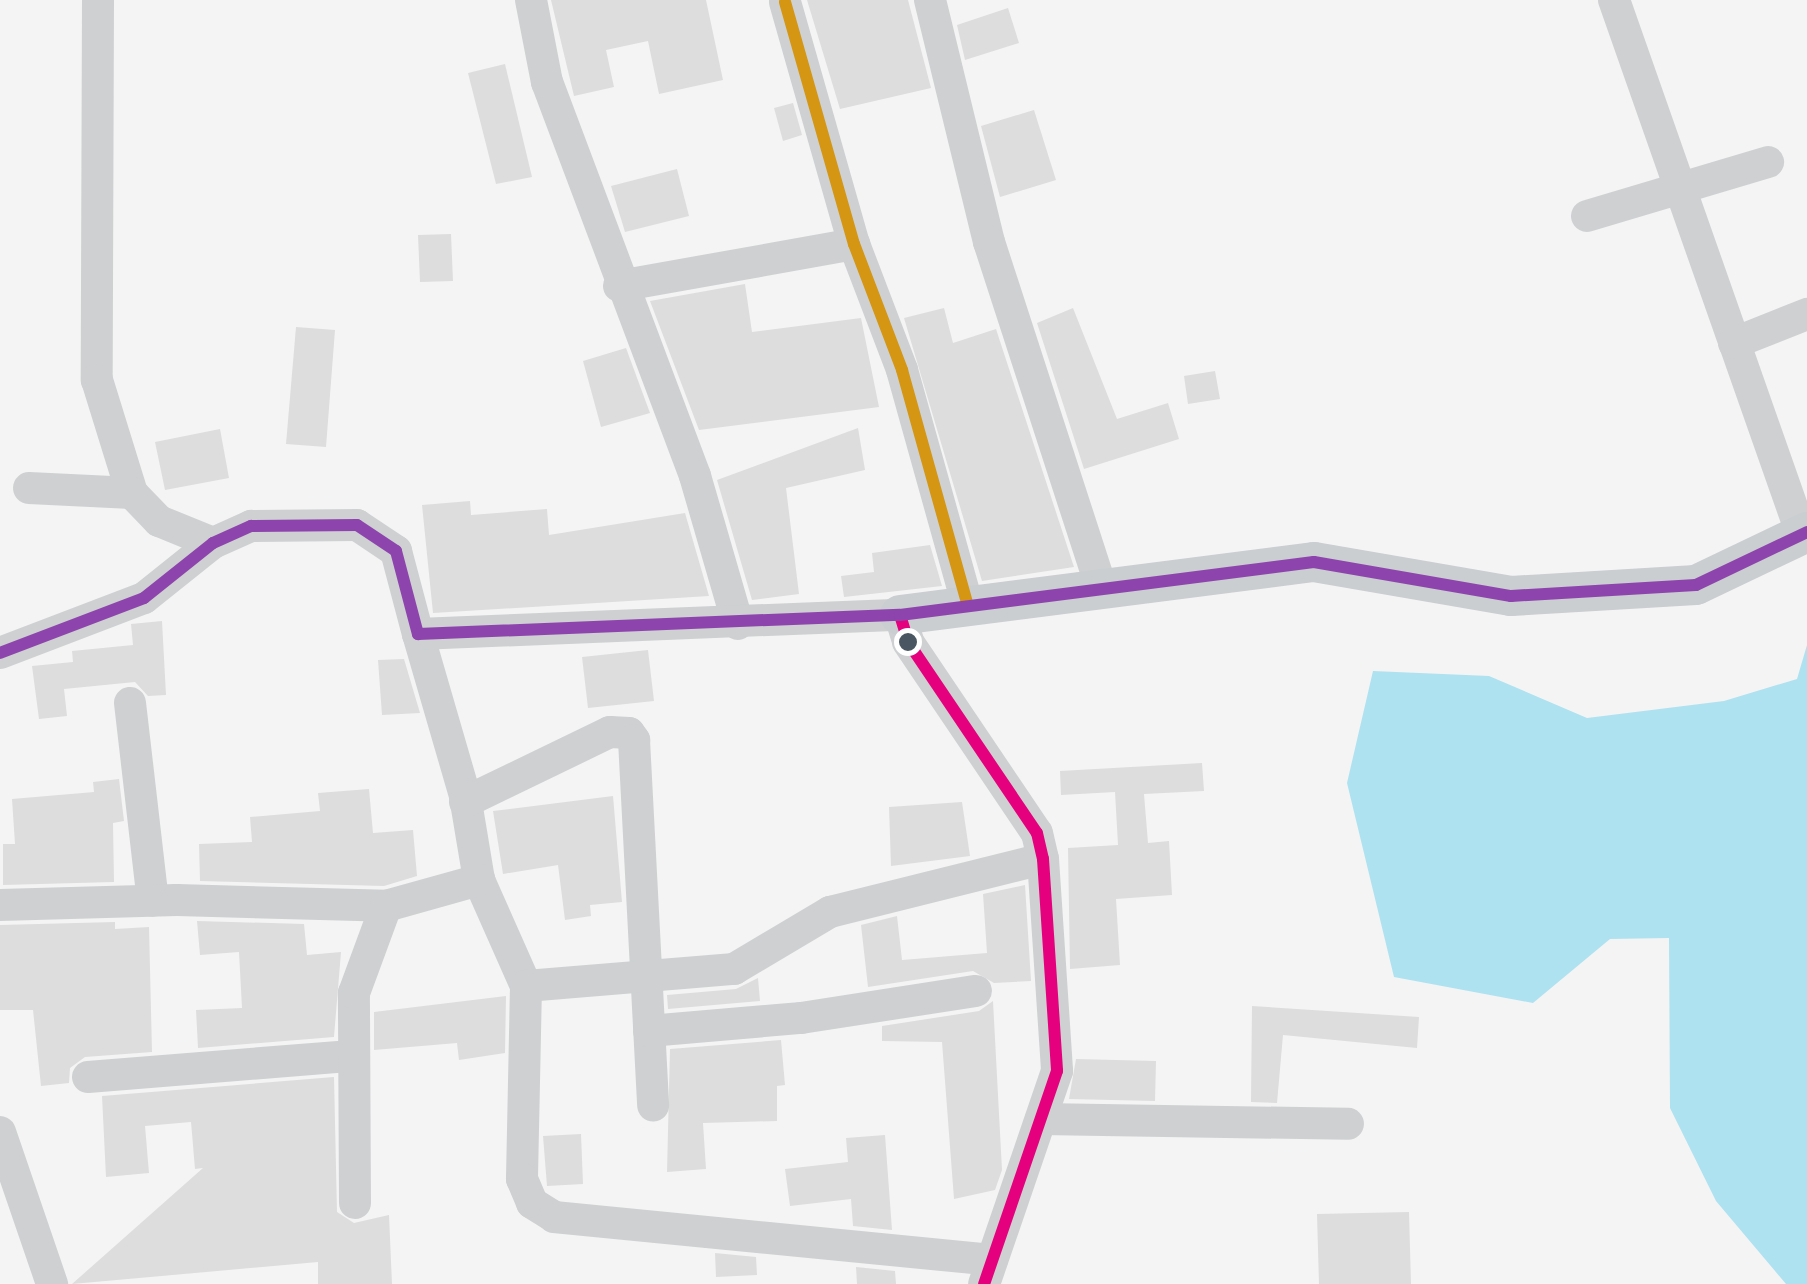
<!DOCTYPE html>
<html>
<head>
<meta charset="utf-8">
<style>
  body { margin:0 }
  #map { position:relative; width:1807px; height:1284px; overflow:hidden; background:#f4f4f4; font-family:Lato,sans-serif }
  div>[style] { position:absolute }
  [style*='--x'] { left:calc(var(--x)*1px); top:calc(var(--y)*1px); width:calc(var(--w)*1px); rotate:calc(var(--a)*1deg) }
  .water>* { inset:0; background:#aee2f0 }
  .building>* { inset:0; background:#ddddde }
  .minor>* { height:32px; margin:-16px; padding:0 16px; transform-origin:16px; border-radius:16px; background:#ced0d2 }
  .major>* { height:40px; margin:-20px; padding:0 20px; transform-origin:20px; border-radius:20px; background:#caced1 }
  .bus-1>* { height:12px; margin:-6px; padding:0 6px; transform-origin:6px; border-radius:6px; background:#d49613 }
  .bus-2>* { height:12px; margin:-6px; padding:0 6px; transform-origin:6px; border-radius:6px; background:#e5007d }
  .bus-3>* { height:12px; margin:-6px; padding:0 6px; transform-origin:6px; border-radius:6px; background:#8e44ad }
  .dots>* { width:28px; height:28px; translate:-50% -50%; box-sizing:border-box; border:5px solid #fff; border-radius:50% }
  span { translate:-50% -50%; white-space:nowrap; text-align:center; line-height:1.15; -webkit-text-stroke:10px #fff; paint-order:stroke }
</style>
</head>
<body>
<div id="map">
  <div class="water">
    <div style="clip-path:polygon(1807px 645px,1807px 1284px,1786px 1284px,1716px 1201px,1670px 1108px,1669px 938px,1610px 939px,1533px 1003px,1394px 977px,1347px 783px,1373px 671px,1489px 676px,1587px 718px,1724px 701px,1797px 679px)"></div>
  </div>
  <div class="building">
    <div style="clip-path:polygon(551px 0,706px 0,723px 80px,659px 94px,648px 41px,606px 50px,614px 87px,574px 96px)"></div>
    <div style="clip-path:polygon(807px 0,908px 0,931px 88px,840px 109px)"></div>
    <div style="clip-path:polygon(1008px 8px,1019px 43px,965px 60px,957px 25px)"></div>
    <div style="clip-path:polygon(505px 64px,532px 177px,496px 184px,468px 73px)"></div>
    <div style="clip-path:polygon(793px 103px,802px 135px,783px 141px,774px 108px)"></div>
    <div style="clip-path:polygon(1034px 110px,1056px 180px,1000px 197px,981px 126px)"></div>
    <div style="clip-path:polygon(677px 169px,689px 216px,625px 232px,611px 186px)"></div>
    <div style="clip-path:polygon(451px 234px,453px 281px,420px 282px,418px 235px)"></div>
    <div style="clip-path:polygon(745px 284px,752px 332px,861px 318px,879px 407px,699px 430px,650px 301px)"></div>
    <div style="clip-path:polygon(944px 308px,953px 343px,996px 329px,1074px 567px,982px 581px,904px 318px)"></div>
    <div style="clip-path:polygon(1073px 308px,1117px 419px,1168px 403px,1179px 439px,1084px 469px,1037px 323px)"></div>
    <div style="clip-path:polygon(296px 327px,335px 330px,326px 447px,286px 444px)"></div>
    <div style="clip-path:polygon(626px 348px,650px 413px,601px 427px,583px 361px)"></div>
    <div style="clip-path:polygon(1215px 371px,1220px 399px,1188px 404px,1184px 376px)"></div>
    <div style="clip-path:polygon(858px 428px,865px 470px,786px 488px,799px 594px,752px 600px,717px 480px)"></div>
    <div style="clip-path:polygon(220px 429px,229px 478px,165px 490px,155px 442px)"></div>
    <div style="clip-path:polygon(470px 501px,471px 515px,547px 509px,549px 535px,685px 513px,709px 596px,433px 613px,422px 505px)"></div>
    <div style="clip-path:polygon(930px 545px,942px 586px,844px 597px,841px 576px,874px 572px,872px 553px)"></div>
    <div style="clip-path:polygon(162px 621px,166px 695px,148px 696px,135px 682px,64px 689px,67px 716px,39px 719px,32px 666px,73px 662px,72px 651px,133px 645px,131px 624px)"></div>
    <div style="clip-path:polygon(648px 650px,654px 701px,588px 708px,582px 657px)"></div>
    <div style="clip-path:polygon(404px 659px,420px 713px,382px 715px,378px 660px)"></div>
    <div style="clip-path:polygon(1202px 763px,1204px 791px,1144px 794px,1148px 843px,1169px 841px,1172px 895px,1116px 899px,1120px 965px,1070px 969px,1068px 848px,1118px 845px,1115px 792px,1061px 795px,1060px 771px)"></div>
    <div style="clip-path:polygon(119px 779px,124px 821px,113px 823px,114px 882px,3px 885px,3px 844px,15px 844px,12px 799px,94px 792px,93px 782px)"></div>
    <div style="clip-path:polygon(369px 789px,373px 833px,413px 830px,417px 876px,384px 886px,200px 881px,199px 844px,252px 842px,250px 817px,320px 811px,318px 793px)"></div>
    <div style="clip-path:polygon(613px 796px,622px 902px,590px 905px,591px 916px,565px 920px,558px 865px,503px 874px,493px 811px)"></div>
    <div style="clip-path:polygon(962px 802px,970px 856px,891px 866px,889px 807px)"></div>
    <div style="clip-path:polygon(1025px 885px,1031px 981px,994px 983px,973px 971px,868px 987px,861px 925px,897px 916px,902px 960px,987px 953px,983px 894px)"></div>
    <div style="clip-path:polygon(197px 921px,304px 924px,307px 955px,341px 952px,334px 1037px,198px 1048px,196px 1010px,242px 1008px,239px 952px,200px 955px)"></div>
    <div style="clip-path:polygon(115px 922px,115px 929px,149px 927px,152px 1052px,85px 1057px,70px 1068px,69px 1083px,41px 1086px,33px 1010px,0 1010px,0 925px)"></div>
    <div style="clip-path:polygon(758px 978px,760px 1001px,668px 1009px,667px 995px,736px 989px)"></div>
    <div style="clip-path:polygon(506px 996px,505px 1053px,459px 1060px,457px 1043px,374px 1050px,374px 1012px)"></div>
    <div style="clip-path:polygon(993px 1001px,1002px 1170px,995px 1190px,954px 1199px,942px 1042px,882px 1041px,882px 1026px,979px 1011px)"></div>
    <div style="clip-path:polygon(1252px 1006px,1419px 1017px,1417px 1048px,1283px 1035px,1277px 1103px,1251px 1102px)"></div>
    <div style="clip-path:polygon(781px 1040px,785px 1085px,777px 1086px,777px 1121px,703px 1123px,706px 1169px,667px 1172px,670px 1049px)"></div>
    <div style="clip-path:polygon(1076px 1059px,1156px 1061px,1155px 1101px,1069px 1099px)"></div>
    <div style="clip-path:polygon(334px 1077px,337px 1212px,354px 1223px,389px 1215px,392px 1284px,318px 1284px,318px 1262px,72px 1284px,203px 1168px,195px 1169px,191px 1122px,145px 1126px,149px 1173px,106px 1177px,102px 1096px)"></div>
    <div style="clip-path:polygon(581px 1134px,583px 1184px,547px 1186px,543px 1136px)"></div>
    <div style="clip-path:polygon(885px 1135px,892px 1230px,853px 1226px,851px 1199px,790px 1206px,785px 1169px,848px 1162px,846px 1138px)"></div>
    <div style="clip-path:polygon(1409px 1212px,1411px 1284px,1319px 1284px,1317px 1214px)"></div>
    <div style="clip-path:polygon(715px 1253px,756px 1257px,757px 1275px,716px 1277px)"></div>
    <div style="clip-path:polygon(856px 1267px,895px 1271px,896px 1284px,857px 1284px)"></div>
  </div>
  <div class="minor">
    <div style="--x:98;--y:0;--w:380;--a:90.2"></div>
    <div style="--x:97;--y:380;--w:118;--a:72.8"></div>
    <div style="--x:132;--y:493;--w:39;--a:46"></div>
    <div style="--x:159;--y:521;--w:58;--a:22.2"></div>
    <div style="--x:531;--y:0;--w:84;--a:79"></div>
    <div style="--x:547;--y:82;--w:421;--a:69.4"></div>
    <div style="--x:695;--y:476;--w:154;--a:73.8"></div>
    <div style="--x:930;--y:0;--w:249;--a:76.3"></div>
    <div style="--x:989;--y:242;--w:365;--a:72"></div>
    <div style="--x:1614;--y:0;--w:567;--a:70.64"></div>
    <div style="--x:785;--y:2;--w:252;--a:74.1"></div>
    <div style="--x:854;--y:244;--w:135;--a:69.1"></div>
    <div style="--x:902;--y:370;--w:245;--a:74.4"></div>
    <div style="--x:1587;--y:216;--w:189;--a:-16.6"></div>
    <div style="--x:619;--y:286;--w:239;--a:-10.1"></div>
    <div style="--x:1734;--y:343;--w:79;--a:-21.7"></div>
    <div style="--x:29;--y:488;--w:103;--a:2.8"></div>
    <div style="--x:418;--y:634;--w:169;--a:73.8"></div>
    <div style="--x:465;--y:796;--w:85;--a:80.5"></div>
    <div style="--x:479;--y:880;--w:116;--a:66.1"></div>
    <div style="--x:526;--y:986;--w:193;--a:91.2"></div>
    <div style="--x:522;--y:1179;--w:26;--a:67"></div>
    <div style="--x:532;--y:1203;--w:26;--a:32"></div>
    <div style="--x:554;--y:1217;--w:440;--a:5.6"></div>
    <div style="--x:0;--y:653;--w:154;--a:-20.9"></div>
    <div style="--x:144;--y:598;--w:88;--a:-38.6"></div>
    <div style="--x:213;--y:543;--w:42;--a:-24.1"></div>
    <div style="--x:251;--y:526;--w:106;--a:-0.5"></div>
    <div style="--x:357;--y:525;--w:47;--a:33.7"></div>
    <div style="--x:396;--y:551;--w:86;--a:75.2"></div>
    <div style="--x:418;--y:634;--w:482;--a:-2.3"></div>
    <div style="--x:900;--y:615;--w:28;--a:73"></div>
    <div style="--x:908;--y:642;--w:230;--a:56"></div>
    <div style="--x:1037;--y:833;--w:27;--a:77"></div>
    <div style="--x:1043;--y:859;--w:212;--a:86.2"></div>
    <div style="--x:1057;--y:1071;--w:225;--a:108.9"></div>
    <div style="--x:130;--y:703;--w:199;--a:83.4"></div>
    <div style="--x:465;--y:802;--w:161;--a:-25.8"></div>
    <div style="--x:610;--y:732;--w:19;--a:3"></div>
    <div style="--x:629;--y:733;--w:9;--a:54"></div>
    <div style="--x:634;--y:740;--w:366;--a:87"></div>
    <div style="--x:0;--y:905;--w:177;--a:-1.6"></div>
    <div style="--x:177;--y:900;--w:209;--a:1.6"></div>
    <div style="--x:386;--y:906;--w:97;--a:-15.6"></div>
    <div style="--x:526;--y:986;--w:209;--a:-4.7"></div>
    <div style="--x:734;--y:969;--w:112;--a:-30.7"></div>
    <div style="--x:830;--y:912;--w:219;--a:-14"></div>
    <div style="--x:649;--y:1031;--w:153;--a:-4.9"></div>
    <div style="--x:801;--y:1018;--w:177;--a:-8.8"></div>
    <div style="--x:88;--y:1077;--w:264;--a:-4.6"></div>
    <div style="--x:1041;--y:1119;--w:307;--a:0.9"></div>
    <div style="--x:0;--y:1132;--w:161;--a:71.1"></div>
    <div style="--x:355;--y:1203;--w:210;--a:-90.3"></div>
    <div style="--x:354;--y:993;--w:93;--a:-69.8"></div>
  </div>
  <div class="major">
    <div style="--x:900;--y:615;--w:417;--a:-7.3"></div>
    <div style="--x:1314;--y:562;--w:200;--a:9.8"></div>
    <div style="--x:1511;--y:596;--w:185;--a:-3.4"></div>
    <div style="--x:1696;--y:585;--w:123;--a:-25.5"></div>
  </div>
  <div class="bus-1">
    <div style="--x:785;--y:2;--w:252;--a:74.1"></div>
    <div style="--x:854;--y:244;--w:135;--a:69.1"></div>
    <div style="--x:902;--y:370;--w:245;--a:74.4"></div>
  </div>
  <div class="bus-2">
    <div style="--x:900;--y:615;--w:28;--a:73"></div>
    <div style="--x:908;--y:642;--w:230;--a:56"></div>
    <div style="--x:1037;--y:833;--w:27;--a:77"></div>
    <div style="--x:1043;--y:859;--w:212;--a:86.2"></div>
    <div style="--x:1057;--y:1071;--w:225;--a:108.9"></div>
  </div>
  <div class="bus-3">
    <div style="--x:0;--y:653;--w:154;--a:-20.9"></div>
    <div style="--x:144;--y:598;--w:88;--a:-38.6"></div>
    <div style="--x:213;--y:543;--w:42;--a:-24.1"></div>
    <div style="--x:251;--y:526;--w:106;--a:-0.5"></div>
    <div style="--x:357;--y:525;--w:47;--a:33.7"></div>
    <div style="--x:396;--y:551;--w:86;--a:75.2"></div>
    <div style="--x:418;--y:634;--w:482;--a:-2.3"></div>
    <div style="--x:900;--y:615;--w:417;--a:-7.3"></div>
    <div style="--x:1314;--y:562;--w:200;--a:9.8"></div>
    <div style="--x:1511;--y:596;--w:185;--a:-3.4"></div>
    <div style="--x:1696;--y:585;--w:123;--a:-25.5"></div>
  </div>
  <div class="dots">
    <div style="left:908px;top:642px;background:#4a5661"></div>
  </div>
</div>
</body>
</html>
